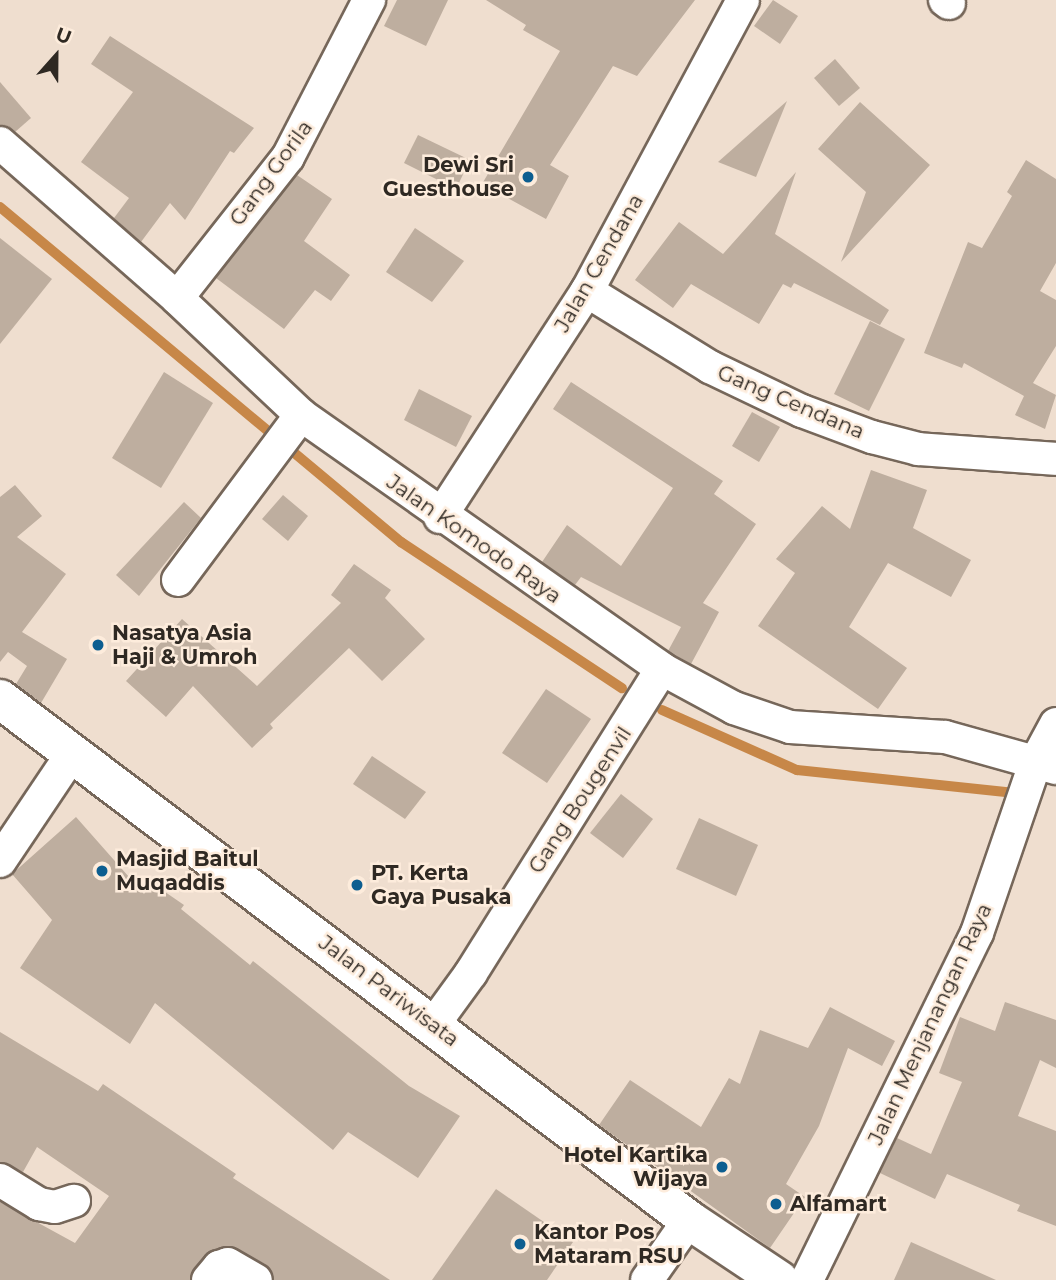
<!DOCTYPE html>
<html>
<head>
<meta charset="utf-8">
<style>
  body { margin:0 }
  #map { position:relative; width:1056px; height:1280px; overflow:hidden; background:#efdecf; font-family:Montserrat,sans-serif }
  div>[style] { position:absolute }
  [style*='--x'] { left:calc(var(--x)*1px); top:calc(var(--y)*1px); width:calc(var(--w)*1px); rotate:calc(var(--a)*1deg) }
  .stream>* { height:10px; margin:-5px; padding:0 5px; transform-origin:5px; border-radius:5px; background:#c78748 }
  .building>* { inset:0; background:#beae9f }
  .roads { filter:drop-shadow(2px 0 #76675a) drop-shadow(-2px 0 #76675a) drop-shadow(0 2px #76675a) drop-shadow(0 -2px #76675a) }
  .street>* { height:32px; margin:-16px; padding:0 16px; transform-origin:16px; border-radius:16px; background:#fff }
  .secondary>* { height:38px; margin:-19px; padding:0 19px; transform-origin:19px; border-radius:19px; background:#fff }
  .dots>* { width:19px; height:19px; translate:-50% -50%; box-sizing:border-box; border:4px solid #fdecdc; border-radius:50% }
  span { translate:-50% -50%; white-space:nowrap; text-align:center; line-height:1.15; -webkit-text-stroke:5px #fdecdc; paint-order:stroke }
  .poi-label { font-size:21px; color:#2f2923; font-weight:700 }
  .right { translate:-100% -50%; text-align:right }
  .left { translate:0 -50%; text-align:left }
  .street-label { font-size:21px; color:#2f2923 }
  .north { position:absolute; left:21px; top:21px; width:70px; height:70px; -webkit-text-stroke:5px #fdecdc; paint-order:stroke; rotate:21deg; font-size:19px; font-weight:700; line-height:28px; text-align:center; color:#2f2923 }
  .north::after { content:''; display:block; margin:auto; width:24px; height:32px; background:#2f2923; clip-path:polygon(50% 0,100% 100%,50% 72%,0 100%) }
</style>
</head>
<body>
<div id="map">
  <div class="stream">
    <div style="--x:0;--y:207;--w:523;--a:39.88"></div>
    <div style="--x:401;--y:542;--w:265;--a:33.5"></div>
    <div style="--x:662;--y:710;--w:148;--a:24"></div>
    <div style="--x:797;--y:770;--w:212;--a:6"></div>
  </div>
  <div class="building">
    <div style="clip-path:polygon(397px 0,448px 0,426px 46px,384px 26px)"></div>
    <div style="clip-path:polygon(486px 0,695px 0,637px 76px,613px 66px,550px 165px,569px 176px,546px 219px,482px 184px,560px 51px,523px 30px,526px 25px)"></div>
    <div style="clip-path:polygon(773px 0,798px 16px,780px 44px,754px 26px)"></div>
    <div style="clip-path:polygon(110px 36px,254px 128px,234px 153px,230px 151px,185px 220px,170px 203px,141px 242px,114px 218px,129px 198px,81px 162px,133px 92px,91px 64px)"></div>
    <div style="clip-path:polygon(835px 59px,860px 88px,839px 106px,814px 78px)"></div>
    <div style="clip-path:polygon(0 82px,31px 118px,15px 132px,0 125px)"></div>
    <div style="clip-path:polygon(787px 101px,756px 177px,718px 162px)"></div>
    <div style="clip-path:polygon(860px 102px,930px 165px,841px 262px,866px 192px,818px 149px)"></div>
    <div style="clip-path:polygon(418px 135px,470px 160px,456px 189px,404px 163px)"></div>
    <div style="clip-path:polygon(1026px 160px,1056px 179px,1056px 263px,1040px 291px,1056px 300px,1056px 346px,1033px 383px,1056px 395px,1045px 429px,1015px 415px,1024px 396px,964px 363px,962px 368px,924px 353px,968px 242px,982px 248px,1012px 196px,1007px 192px)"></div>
    <div style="clip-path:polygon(796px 172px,775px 234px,889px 310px,880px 325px,794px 283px,791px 288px,783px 284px,759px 324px,691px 284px,673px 308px,635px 280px,679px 222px,723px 254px)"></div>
    <div style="clip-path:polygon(297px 175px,332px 199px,304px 241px,350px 275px,331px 301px,315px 290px,284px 329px,216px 278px)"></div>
    <div style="clip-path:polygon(415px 228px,464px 261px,432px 302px,386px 272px)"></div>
    <div style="clip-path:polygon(0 238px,52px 279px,0 344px)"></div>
    <div style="clip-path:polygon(870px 321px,905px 339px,869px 411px,834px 394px)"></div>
    <div style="clip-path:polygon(164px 372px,213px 403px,161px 488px,112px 458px)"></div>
    <div style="clip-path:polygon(571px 382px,723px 481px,714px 494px,756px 524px,703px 603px,719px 612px,691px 664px,668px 651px,681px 627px,581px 577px,575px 585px,542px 562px,567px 525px,621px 566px,673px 488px,553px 409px)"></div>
    <div style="clip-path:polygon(419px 389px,472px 416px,456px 447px,404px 420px)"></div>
    <div style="clip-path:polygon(752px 412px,780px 427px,759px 462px,732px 446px)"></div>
    <div style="clip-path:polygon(871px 470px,927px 490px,913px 528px,971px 560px,951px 597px,888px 563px,849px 627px,907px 668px,878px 709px,758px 626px,795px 573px,776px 559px,822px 506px,850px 529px)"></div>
    <div style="clip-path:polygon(15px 485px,42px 516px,17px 537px,66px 574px,22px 632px,67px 659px,41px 703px,16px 684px,27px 666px,8px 652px,0 662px,0 497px)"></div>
    <div style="clip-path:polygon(283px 495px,308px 516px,288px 541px,262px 519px)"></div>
    <div style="clip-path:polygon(184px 502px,201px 518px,139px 596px,116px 575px)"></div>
    <div style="clip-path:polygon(354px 564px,391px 590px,385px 598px,425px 639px,382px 681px,349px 648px,270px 724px,273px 728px,252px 748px,193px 686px,166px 717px,126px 681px,182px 619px,257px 686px,341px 603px,331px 595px)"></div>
    <div style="clip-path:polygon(546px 689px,591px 719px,547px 783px,502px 753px)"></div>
    <div style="clip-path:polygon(372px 756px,426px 792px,405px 819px,353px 784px)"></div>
    <div style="clip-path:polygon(621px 794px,653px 819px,623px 858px,590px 833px)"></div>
    <div style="clip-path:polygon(76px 817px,144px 894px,152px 883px,184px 905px,181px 909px,250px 965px,253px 961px,409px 1086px,460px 1116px,418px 1178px,348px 1132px,333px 1150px,155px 1003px,130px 1044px,20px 968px,52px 920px,12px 874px)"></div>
    <div style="clip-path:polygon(699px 818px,758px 845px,736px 896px,676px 869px)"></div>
    <div style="clip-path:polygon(1005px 1002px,1056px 1020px,1056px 1068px,1040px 1060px,1018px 1116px,1056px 1131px,1056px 1226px,1017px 1211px,1020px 1205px,947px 1174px,935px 1199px,880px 1173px,897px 1138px,931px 1154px,962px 1082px,939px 1073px,960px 1017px,995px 1031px)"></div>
    <div style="clip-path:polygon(830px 1007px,895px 1041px,882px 1066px,848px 1048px,819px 1126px,786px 1184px,805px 1197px,770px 1248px,599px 1125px,630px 1080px,701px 1127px,729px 1078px,740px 1084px,760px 1030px,808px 1048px)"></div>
    <div style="clip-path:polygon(0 1032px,98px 1091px,103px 1084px,236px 1174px,233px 1178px,390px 1280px,274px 1280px,265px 1264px,229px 1246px,206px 1255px,190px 1280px,0 1280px,0 1202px,75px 1243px,109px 1196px,37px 1147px,23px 1172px,0 1162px)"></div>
    <div style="clip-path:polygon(496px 1189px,573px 1242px,547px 1280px,432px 1280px)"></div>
    <div style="clip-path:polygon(911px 1242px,996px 1280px,894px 1280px)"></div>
  </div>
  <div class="roads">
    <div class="street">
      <div style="--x:945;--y:0;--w:5;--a:37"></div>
      <div style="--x:0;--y:143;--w:235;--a:41.2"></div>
      <div style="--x:177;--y:298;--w:170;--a:43.3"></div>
      <div style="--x:301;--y:415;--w:441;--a:35.1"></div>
      <div style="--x:662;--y:669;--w:82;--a:28.4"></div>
      <div style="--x:734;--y:708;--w:59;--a:18.7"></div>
      <div style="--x:790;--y:727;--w:155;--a:3.7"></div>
      <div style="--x:945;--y:737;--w:115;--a:15.6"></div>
      <div style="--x:587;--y:291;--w:145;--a:31.7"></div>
      <div style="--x:710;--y:367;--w:102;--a:25.6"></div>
      <div style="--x:802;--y:411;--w:75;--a:20.4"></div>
      <div style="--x:872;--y:437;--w:48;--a:14.6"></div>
      <div style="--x:918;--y:449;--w:138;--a:4.1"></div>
      <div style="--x:177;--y:298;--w:179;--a:-51.8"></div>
      <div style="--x:288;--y:157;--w:177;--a:-62.7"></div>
      <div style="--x:440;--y:517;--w:270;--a:-57"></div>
      <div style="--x:587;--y:291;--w:330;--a:-61.8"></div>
      <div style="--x:178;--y:580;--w:206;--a:-53.3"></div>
      <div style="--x:0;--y:861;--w:129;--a:-56.1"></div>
      <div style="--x:434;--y:1024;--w:63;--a:-54"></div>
      <div style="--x:471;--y:973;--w:359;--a:-57.9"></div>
      <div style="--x:0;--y:1180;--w:46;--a:31.6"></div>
      <div style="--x:39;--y:1204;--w:16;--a:11"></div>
      <div style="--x:55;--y:1207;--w:20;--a:-18"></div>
      <div style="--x:208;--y:1280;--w:17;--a:-50"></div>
      <div style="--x:219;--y:1267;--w:9;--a:-18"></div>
      <div style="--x:228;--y:1264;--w:32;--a:30"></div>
      <div style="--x:647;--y:1280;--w:73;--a:-55"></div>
      <div style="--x:807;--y:1280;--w:386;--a:-63.9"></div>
      <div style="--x:977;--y:933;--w:182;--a:-71.1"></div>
      <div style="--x:1036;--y:761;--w:42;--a:-61.6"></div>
    </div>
    <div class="secondary">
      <div style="--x:0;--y:699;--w:864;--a:37.1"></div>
      <div style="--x:689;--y:1220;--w:108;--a:33.7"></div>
    </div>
  </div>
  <div class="dots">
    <div style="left:528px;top:177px;background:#0d5e90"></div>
    <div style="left:98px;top:645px;background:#0d5e90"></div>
    <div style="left:102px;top:871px;background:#0d5e90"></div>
    <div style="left:357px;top:885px;background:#0d5e90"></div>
    <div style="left:722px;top:1167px;background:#0d5e90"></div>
    <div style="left:776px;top:1204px;background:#0d5e90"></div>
    <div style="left:520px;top:1244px;background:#0d5e90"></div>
  </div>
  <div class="poi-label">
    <span class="right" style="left:514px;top:177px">Dewi Sri<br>Guesthouse</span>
    <span class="left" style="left:112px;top:645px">Nasatya Asia<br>Haji &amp; Umroh</span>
    <span class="left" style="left:116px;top:871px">Masjid Baitul<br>Muqaddis</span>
    <span class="left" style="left:371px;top:885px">PT. Kerta<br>Gaya Pusaka</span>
    <span class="right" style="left:708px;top:1167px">Hotel Kartika<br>Wijaya</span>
    <span class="left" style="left:790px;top:1204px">Alfamart</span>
    <span class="left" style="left:534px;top:1244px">Kantor Pos<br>Mataram RSU</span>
  </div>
  <div class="street-label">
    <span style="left:271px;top:173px;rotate:-54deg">Gang Gorila</span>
    <span style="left:599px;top:263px;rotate:-60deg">Jalan Cendana</span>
    <span style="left:791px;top:402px;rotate:23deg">Gang Cendana</span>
    <span style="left:474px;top:539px;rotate:35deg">Jalan Komodo Raya</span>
    <span style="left:580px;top:800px;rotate:-57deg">Gang Bougenvil</span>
    <span style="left:389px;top:991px;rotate:37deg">Jalan Pariwisata</span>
    <span style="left:930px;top:1024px;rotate:-65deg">Jalan Menjanangan Raya</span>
  </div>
  <div class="north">U</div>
</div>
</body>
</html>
